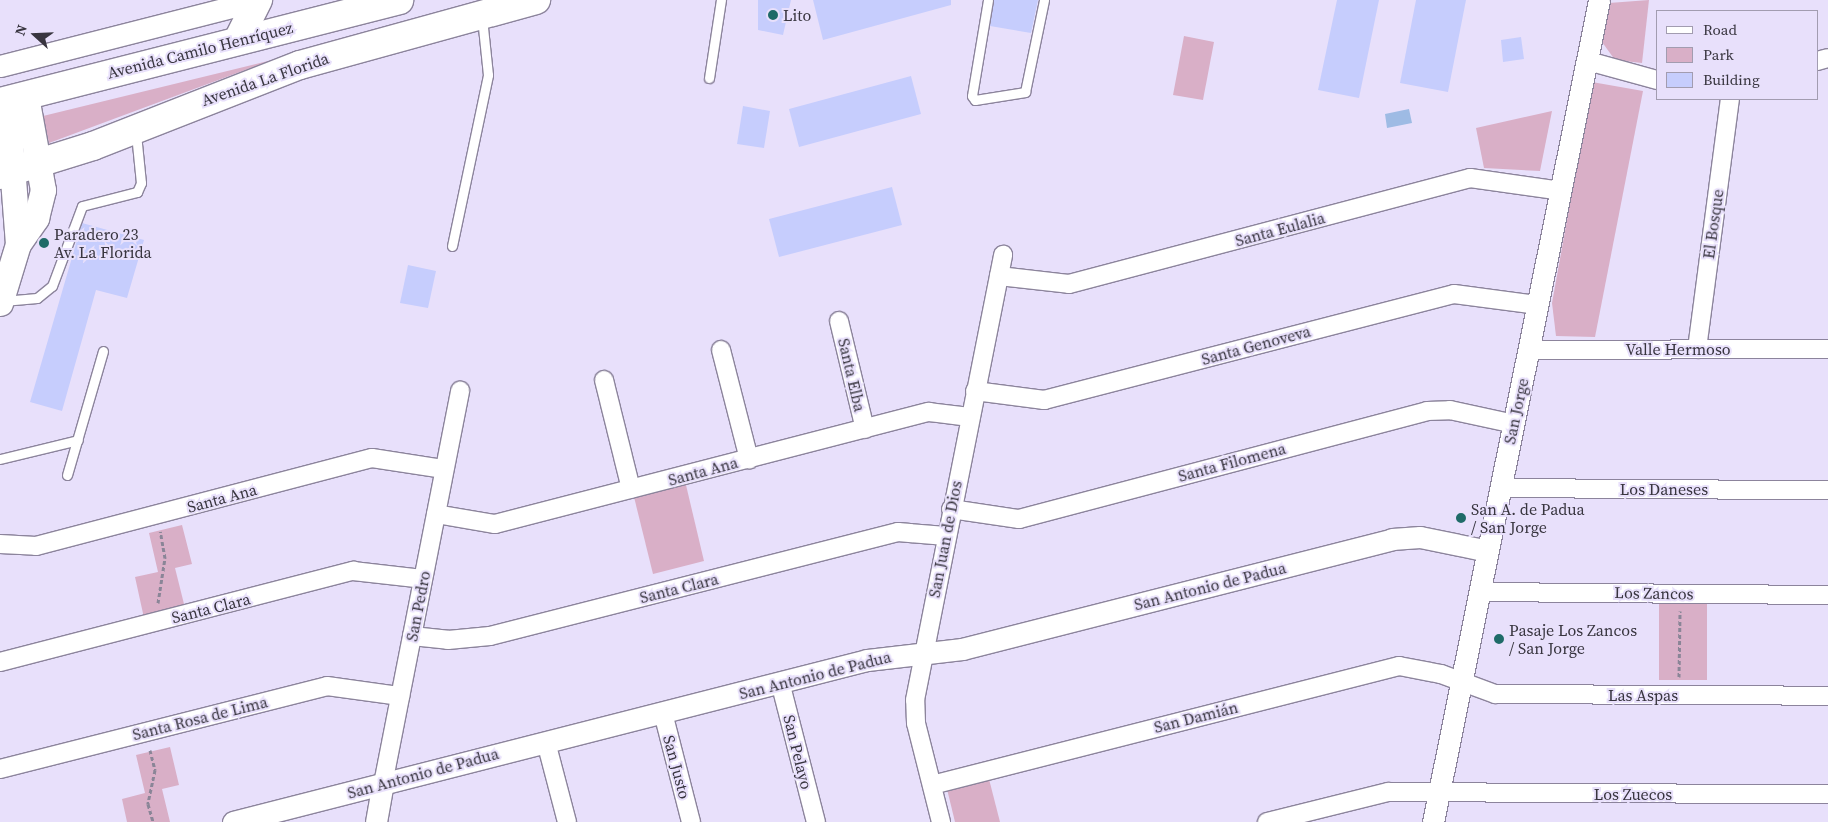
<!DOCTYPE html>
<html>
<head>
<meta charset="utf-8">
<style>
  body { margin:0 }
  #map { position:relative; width:1828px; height:822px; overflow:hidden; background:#e8e0fb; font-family:"Source Serif 4",serif }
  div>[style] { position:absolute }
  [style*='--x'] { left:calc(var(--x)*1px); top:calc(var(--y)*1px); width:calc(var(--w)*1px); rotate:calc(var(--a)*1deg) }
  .green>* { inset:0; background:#d9afc7 }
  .water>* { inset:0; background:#9ebbe4 }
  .building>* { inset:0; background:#c6cdfd }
  .path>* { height:3px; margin-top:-1.5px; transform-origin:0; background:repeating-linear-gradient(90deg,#8a8597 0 4px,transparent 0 6.5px) }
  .roads { filter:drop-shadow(1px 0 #8c849c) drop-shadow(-1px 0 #8c849c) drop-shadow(0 1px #8c849c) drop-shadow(0 -1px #8c849c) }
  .service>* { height:9px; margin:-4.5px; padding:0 4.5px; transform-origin:4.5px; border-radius:4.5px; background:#fff }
  .minor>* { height:18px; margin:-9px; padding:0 9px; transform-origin:9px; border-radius:9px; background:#fff }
  .tertiary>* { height:21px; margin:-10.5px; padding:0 10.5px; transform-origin:10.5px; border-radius:10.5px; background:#fff }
  .secondary>* { height:25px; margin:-12.5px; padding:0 12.5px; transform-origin:12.5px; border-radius:12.5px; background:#fff }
  .primary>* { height:28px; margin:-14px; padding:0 14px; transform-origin:14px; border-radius:14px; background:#fff }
  .dots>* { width:14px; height:14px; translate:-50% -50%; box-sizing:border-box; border:2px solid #e8e0fb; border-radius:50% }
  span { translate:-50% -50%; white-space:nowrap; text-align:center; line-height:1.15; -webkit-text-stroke:4px #e8e0fb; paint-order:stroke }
  .poi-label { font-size:16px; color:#38353f }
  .left { translate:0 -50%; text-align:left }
  .street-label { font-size:16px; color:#38353f }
  .legend { position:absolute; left:1656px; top:10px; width:162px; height:90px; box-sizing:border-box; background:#e8e0fb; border:1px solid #a29cb0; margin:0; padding:6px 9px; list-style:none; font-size:15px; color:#38353f }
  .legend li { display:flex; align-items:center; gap:10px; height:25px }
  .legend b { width:25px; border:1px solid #a29cb0 }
  .north { position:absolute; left:10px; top:10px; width:50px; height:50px; -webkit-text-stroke:4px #e8e0fb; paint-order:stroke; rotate:290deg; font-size:14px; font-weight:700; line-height:20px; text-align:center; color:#38353f }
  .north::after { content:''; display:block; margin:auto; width:18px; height:22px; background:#38353f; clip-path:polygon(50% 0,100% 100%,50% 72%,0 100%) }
</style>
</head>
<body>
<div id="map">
  <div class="green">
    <div style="clip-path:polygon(1649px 0,1642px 63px,1615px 60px,1602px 42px,1609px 3px)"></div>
    <div style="clip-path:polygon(1184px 36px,1214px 42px,1203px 100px,1173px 95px)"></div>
    <div style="clip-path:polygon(272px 60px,49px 143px,43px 116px)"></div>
    <div style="clip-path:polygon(1592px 82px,1643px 91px,1595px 337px,1556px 336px,1552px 303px)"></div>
    <div style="clip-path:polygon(1552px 111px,1540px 171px,1484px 168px,1476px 128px)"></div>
    <div style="clip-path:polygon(686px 485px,704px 561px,653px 574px,634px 497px)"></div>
    <div style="clip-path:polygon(182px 525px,192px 564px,175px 568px,185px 608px,144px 618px,135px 577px,158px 572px,149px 533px)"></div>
    <div style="clip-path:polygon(1659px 601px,1707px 601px,1707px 680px,1659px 680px)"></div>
    <div style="clip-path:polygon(170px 747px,179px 785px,162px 789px,170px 822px,127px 822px,122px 799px,145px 793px,136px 755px)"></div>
    <div style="clip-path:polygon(989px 779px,1000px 822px,955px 822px,947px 789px)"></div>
  </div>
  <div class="water">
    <div style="clip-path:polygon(1409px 109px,1412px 123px,1387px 128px,1385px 114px)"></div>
  </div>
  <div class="building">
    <div style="clip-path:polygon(758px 0,791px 0,783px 35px,758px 30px)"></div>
    <div style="clip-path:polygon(813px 0,951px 0,951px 5px,823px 40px)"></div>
    <div style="clip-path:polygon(994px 0,1038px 0,1031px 33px,990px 26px)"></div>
    <div style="clip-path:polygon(1337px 0,1379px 0,1359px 98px,1318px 90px)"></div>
    <div style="clip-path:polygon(1416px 0,1466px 0,1448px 92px,1400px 83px)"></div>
    <div style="clip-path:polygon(1521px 37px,1524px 59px,1503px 62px,1501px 40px)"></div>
    <div style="clip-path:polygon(911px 76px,921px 114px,799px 147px,789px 109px)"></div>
    <div style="clip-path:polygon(743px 106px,770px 111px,764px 148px,737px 144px)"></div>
    <div style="clip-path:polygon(892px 187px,902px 225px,779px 257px,769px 219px)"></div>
    <div style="clip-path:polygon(82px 223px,144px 240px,127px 298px,96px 290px,62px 411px,30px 402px)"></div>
    <div style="clip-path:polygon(408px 265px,436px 271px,428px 308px,400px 303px)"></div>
  </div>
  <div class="path">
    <div style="--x:158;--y:603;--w:46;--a:-81.2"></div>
    <div style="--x:165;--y:558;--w:27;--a:-100"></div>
    <div style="--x:1679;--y:677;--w:66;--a:-89.1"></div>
    <div style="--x:150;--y:750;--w:21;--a:76"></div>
    <div style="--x:155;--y:770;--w:35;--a:102"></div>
    <div style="--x:148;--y:804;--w:19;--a:74"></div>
  </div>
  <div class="roads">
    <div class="service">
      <div style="--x:988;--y:0;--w:97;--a:99.5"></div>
      <div style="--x:972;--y:96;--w:5;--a:53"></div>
      <div style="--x:975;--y:100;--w:51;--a:-9.1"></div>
      <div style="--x:1025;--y:92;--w:94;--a:-78.3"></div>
      <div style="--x:709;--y:78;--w:79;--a:-81.3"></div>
      <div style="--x:452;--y:246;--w:175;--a:-78.1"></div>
      <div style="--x:488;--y:75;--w:57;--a:-96"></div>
      <div style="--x:3;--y:301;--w:34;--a:-5"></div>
      <div style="--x:37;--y:298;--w:19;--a:-39"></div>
      <div style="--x:52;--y:286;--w:85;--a:-69.4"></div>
      <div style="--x:82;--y:206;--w:57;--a:-14.3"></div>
      <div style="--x:137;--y:192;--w:10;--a:-66"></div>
      <div style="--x:141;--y:183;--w:49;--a:-95.8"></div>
      <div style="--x:0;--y:459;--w:80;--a:-13.7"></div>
      <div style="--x:67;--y:475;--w:129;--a:-73.8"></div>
    </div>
    <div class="minor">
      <div style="--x:1588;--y:61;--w:72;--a:15.4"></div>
      <div style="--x:1817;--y:61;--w:11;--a:-15"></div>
      <div style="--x:999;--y:276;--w:70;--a:6.5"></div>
      <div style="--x:1069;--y:284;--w:415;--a:-14.8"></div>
      <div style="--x:1470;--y:178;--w:92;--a:8.1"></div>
      <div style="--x:839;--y:321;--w:111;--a:76.5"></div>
      <div style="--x:1697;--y:349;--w:252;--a:-82.5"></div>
      <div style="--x:721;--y:350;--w:113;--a:75.6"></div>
      <div style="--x:1529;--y:350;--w:299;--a:-0.2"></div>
      <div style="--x:604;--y:380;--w:112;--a:76.1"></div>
      <div style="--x:975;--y:391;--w:70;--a:7.4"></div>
      <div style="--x:1044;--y:400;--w:423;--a:-14.5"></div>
      <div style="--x:1454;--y:294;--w:85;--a:7.5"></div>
      <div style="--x:1501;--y:488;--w:327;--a:0.4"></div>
      <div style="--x:951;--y:509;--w:69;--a:8.4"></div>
      <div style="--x:1019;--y:519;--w:422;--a:-14.8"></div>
      <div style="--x:1427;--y:411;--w:23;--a:-2"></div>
      <div style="--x:1450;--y:410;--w:66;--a:12.3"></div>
      <div style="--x:436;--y:514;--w:60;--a:9.6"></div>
      <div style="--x:495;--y:524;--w:448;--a:-14.5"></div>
      <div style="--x:929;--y:412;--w:41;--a:7"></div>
      <div style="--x:0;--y:544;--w:36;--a:3"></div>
      <div style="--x:36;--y:546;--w:347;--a:-14.7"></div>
      <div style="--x:372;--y:458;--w:73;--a:8.7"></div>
      <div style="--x:1480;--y:592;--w:348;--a:0.5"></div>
      <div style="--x:412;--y:636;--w:36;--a:6"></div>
      <div style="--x:448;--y:640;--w:42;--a:-5.4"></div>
      <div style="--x:490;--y:636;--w:421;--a:-14.3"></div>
      <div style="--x:898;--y:532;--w:48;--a:4.8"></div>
      <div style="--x:0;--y:662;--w:365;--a:-14.5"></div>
      <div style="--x:353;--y:571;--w:70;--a:6.5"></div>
      <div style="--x:780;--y:682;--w:145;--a:75.6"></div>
      <div style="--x:663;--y:713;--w:113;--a:75.6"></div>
      <div style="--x:546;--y:742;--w:83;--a:75.3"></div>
      <div style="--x:0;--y:769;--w:337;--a:-14.2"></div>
      <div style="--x:327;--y:686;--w:74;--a:7.8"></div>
      <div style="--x:383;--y:784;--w:401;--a:-78.9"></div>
      <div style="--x:932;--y:785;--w:482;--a:-14.3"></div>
      <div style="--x:1399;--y:666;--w:43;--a:10.8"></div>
      <div style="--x:1441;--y:674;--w:58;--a:20.3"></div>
      <div style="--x:1495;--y:694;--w:333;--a:0.3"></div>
      <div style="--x:941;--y:822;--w:102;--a:-104.2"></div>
      <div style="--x:916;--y:723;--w:23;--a:-92"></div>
      <div style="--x:915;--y:700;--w:454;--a:-78.8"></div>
      <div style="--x:1267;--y:822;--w:125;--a:-13.9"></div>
      <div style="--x:1388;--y:792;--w:440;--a:0.3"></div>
    </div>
    <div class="tertiary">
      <div style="--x:0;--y:66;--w:266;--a:-14.3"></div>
      <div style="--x:233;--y:822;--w:654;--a:-14.33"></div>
      <div style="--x:867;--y:660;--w:96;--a:-6.6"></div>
      <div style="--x:962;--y:649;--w:444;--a:-14.3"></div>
      <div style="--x:1392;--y:539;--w:28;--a:-4"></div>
      <div style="--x:1420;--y:537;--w:69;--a:11.6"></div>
      <div style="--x:376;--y:822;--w:39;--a:-80"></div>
      <div style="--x:1433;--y:822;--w:839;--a:-78.58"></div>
    </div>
    <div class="secondary">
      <div style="--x:18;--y:244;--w:32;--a:-55"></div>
      <div style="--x:36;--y:218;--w:29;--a:-76"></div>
      <div style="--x:43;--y:190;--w:96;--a:-100.3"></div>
      <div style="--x:0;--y:303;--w:62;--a:-73"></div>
      <div style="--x:18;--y:244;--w:144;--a:-94.4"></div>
    </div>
    <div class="primary">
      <div style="--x:238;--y:40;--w:45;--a:-63.4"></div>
      <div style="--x:0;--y:102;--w:412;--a:-14.3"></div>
      <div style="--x:0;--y:175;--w:97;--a:-17.3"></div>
      <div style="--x:93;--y:146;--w:222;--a:-21.4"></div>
      <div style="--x:300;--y:65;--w:245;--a:-15.4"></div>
    </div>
  </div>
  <div class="dots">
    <div style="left:773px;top:15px;background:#1f6b68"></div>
    <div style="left:44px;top:243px;background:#1f6b68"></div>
    <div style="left:1461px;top:518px;background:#1f6b68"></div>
    <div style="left:1499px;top:639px;background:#1f6b68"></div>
  </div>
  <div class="poi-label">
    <span class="left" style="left:783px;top:15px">Lito</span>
    <span class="left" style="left:54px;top:243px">Paradero 23<br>Av. La Florida</span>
    <span class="left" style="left:1471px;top:518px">San A. de Padua<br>/ San Jorge</span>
    <span class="left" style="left:1509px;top:639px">Pasaje Los Zancos<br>/ San Jorge</span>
  </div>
  <div class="street-label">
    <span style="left:200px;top:50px;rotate:-14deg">Avenida Camilo Henríquez</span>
    <span style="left:265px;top:79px;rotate:-19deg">Avenida La Florida</span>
    <span style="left:1713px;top:224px;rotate:-82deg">El Bosque</span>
    <span style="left:1280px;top:229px;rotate:-15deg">Santa Eulalia</span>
    <span style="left:1256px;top:345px;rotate:-15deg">Santa Genoveva</span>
    <span style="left:1678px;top:349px">Valle Hermoso</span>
    <span style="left:852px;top:375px;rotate:77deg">Santa Elba</span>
    <span style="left:1516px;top:411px;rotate:-78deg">San Jorge</span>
    <span style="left:1232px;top:462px;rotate:-15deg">Santa Filomena</span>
    <span style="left:703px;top:471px;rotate:-15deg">Santa Ana</span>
    <span style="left:1664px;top:489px">Los Daneses</span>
    <span style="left:222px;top:498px;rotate:-15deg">Santa Ana</span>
    <span style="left:945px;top:539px;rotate:-79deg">San Juan de Dios</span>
    <span style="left:1210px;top:586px;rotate:-14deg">San Antonio de Padua</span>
    <span style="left:679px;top:588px;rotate:-14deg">Santa Clara</span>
    <span style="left:1654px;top:593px;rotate:1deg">Los Zancos</span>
    <span style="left:418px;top:606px;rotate:-79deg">San Pedro</span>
    <span style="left:211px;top:608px;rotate:-14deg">Santa Clara</span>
    <span style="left:815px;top:675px;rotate:-14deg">San Antonio de Padua</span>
    <span style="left:1643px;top:695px">Las Aspas</span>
    <span style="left:1196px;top:717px;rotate:-14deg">San Damián</span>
    <span style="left:200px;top:718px;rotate:-14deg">Santa Rosa de Lima</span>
    <span style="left:798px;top:752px;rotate:76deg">San Pelayo</span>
    <span style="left:677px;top:767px;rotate:75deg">San Justo</span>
    <span style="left:423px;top:773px;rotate:-15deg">San Antonio de Padua</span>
    <span style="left:1633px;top:794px">Los Zuecos</span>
  </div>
  <ul class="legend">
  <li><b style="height:6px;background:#fff"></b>Road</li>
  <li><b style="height:14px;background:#d9afc7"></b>Park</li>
  <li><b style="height:14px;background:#c6cdfd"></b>Building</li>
  </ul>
  <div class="north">N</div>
</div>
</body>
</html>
